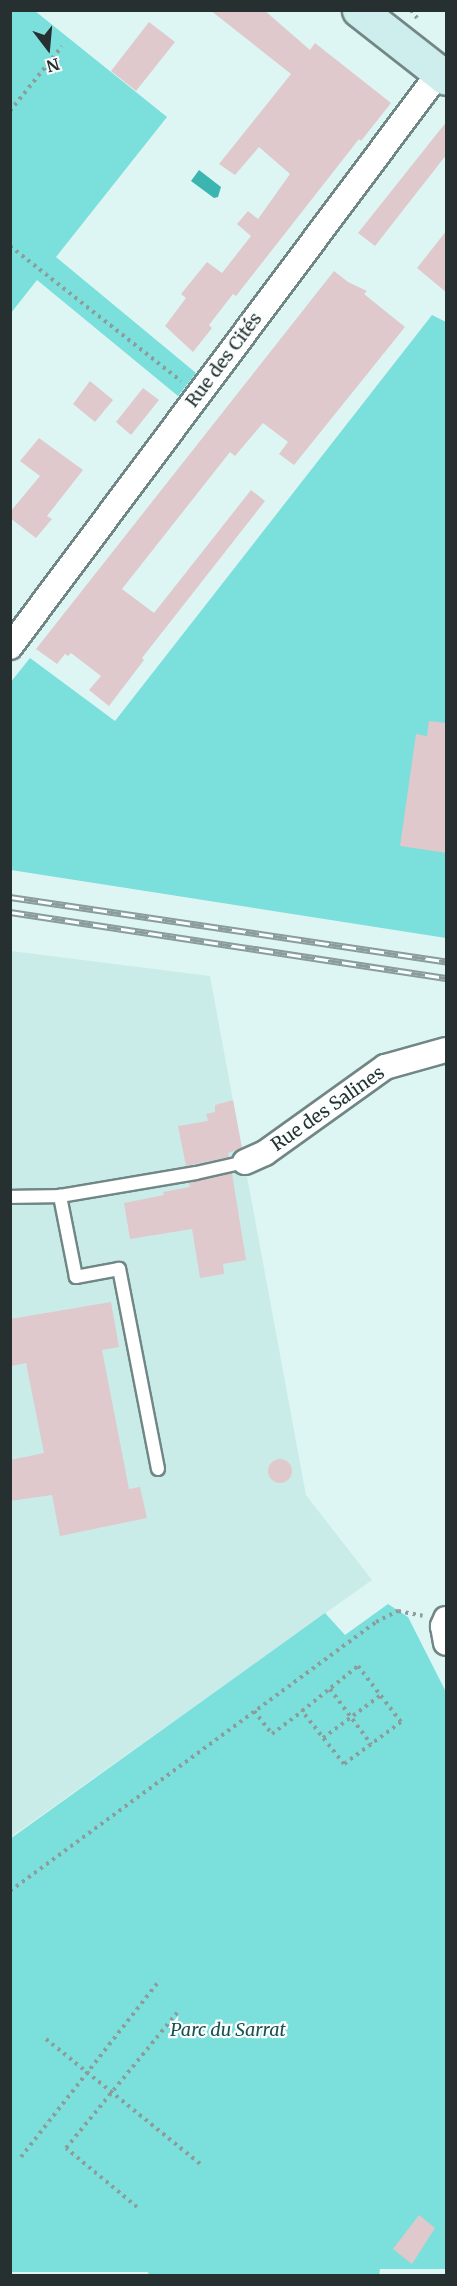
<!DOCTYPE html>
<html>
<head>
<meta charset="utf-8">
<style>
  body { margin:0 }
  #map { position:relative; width:457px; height:2286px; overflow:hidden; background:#ddf6f4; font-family:Merriweather,serif }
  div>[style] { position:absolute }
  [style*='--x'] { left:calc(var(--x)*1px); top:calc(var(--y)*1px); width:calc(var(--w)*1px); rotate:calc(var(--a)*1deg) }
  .built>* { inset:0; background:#caece9 }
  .green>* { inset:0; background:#7bdfdb }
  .water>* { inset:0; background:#3ab5b0 }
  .building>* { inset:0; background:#dfc9cc }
  .round { border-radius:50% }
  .path>* { height:4px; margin-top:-2px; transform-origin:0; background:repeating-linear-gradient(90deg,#8b9d9c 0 3px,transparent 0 7.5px) }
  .roads { filter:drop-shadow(2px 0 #718785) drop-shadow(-2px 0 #718785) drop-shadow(0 2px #718785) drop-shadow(0 -2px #718785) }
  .service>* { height:12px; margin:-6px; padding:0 6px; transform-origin:6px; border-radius:6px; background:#fff }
  .minor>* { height:24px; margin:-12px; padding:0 12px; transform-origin:12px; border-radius:12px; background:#fff }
  .secondary>* { height:33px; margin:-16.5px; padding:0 16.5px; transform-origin:16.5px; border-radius:16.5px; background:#cdeeed }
  .rail>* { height:7px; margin-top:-3.5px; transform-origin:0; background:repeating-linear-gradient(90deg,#f9fefe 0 14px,#8a9c9b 0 28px); box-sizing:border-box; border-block:2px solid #8a9c9b }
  span { translate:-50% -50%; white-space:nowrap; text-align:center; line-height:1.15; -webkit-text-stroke:4.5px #f9fefe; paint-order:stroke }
  .street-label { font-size:18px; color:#273030 }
  .park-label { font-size:18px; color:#1c4f4d; font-style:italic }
  .frame { position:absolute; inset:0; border:12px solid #273030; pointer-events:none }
  .north { position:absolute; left:18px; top:18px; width:60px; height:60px; -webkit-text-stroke:4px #f9fefe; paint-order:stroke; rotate:164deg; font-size:16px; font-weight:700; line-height:24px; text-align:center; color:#273030 }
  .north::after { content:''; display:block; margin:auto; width:21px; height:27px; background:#273030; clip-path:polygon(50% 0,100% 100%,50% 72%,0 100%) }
</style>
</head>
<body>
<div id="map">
  <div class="built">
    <div style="clip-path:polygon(11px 951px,210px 976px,306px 1495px,372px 1580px,11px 1837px)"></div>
  </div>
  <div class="green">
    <div style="clip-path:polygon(11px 10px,35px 11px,167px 117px,56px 257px,196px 373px,178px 396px,37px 280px,11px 313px)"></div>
    <div style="clip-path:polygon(432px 315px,446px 322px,446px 938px,11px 870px,10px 683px,30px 658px,115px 721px)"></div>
    <div style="clip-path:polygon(388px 1604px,408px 1617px,446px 1692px,446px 2269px,380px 2269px,379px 2276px,149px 2276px,148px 2272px,11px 2272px,10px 1839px,325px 1613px,345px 1635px)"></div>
  </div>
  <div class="water">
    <div style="clip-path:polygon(199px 170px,221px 187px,218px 197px,214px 198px,191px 181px)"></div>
  </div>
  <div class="building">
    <div style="clip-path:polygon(210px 10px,264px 10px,310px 50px,315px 43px,391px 103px,361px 141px,359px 139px,236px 296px,233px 294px,209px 325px,212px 328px,193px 352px,165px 326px,186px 298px,181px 294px,207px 262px,222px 273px,251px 236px,237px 224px,248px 211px,258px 219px,290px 174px,259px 147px,235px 175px,219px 164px,291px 74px)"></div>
    <div style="clip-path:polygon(149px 22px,175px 42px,136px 91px,111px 71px)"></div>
    <div style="clip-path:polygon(447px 121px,447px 154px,375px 246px,358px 233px)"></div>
    <div style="clip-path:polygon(447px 230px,447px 293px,417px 268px)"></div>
    <div style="clip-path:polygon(334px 271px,348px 282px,367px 291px,364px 294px,405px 327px,294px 465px,279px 454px,288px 442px,263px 423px,235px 456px,230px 452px,122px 589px,154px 613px,251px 490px,265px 501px,142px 658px,144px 660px,109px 706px,89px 690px,101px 676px,71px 653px,68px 656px,65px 654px,57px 664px,36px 649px)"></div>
    <div style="clip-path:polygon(90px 381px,113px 400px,95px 422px,73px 404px)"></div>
    <div style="clip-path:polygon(143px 388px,159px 400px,131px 435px,116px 422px)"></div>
    <div style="clip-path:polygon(39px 438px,83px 470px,47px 516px,52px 519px,36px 538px,10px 518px,10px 512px,40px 476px,20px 461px)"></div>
    <div style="clip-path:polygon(429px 721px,447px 723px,447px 853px,400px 846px,416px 734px,427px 736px)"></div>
    <div style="clip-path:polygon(233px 1100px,242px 1148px,228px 1153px,229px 1157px,186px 1166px,178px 1126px,208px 1121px,206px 1114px,215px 1112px,215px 1105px)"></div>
    <div style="clip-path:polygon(232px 1173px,246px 1260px,223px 1264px,224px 1274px,200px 1278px,192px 1229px,130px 1239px,124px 1203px,164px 1195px,163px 1192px,190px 1187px,189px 1183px)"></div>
    <div style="clip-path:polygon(111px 1302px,119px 1347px,102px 1350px,129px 1489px,140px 1487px,147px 1518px,60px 1536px,52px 1495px,10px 1501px,10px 1460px,44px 1453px,26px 1363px,12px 1366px,10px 1319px)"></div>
    <div class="round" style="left:268px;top:1459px;width:24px;height:24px"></div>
    <div style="clip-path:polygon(419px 2215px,435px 2228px,412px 2264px,393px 2249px)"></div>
  </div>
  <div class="path">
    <div style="--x:411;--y:10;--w:10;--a:53"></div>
    <div style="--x:10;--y:111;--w:83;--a:-51.3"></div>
    <div style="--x:10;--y:246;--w:218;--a:38.3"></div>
    <div style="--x:358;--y:1666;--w:71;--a:52.5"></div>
    <div style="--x:401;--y:1722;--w:71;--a:143.6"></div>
    <div style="--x:344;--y:1764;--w:68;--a:-128.4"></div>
    <div style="--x:302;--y:1711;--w:72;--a:-38.8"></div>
    <div style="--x:330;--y:1689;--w:69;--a:53.3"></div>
    <div style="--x:254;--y:1711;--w:29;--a:52"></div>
    <div style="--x:272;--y:1734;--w:38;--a:-37"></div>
    <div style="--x:323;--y:1738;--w:72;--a:-36.6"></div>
    <div style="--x:10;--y:1891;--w:454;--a:-36.3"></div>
    <div style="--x:376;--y:1622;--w:25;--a:-27"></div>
    <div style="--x:398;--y:1611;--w:25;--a:11"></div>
    <div style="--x:46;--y:2039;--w:202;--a:39"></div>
    <div style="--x:21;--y:2157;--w:225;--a:-51.9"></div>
    <div style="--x:137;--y:2207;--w:92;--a:-140.3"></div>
    <div style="--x:66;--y:2148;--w:175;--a:-50.6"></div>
  </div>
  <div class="roads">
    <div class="service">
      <div style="--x:10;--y:1197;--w:50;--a:-1.1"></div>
      <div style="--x:158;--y:1469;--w:204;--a:-101"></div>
      <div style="--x:119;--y:1269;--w:44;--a:169.5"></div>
      <div style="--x:76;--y:1277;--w:83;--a:-101.2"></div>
      <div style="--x:60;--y:1196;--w:138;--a:-9.6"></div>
      <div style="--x:196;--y:1173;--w:50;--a:-12.7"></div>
    </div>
    <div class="minor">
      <div style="--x:10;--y:647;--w:717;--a:-53.23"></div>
      <div style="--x:245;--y:1162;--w:22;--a:-24"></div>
      <div style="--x:265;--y:1153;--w:148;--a:-35.6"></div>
      <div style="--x:385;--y:1067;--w:63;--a:-15.6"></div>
      <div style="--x:446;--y:1619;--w:8;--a:113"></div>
      <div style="--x:443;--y:1626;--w:17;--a:80"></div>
    </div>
    <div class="secondary">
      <div style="--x:359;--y:10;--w:110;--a:38"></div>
    </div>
  </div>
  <div class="rail">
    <div style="--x:10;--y:897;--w:441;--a:8.4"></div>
    <div style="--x:10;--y:912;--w:441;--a:8.6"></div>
  </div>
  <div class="street-label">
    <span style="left:224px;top:360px;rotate:-53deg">Rue des Cités</span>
    <span style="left:328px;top:1109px;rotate:-35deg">Rue des Salines</span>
  </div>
  <div class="park-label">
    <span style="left:228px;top:2030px">Parc du Sarrat</span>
  </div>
  <div class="frame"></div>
  <div class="north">N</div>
</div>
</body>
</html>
